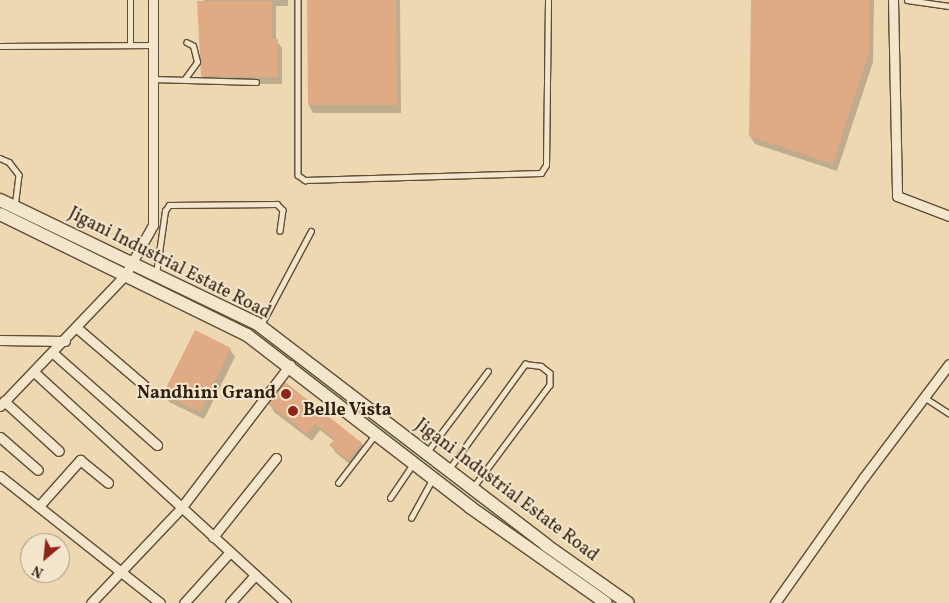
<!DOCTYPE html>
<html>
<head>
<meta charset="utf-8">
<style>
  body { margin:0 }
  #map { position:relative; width:949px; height:603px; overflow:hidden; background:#edd8b2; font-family:Vollkorn,serif }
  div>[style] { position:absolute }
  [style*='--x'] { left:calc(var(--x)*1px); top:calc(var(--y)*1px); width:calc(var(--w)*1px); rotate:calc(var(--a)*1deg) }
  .shadow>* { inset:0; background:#0003 }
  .building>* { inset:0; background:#e0ab84 }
  .roads { filter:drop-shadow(1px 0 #604d36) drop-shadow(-1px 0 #604d36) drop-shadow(0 1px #604d36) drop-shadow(0 -1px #604d36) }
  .lane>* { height:4.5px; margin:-2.25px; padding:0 2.25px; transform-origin:2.25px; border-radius:2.25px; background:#f3e6cd }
  .street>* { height:9px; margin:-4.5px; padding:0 4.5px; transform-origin:4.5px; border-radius:4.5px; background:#f3e6cd }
  .secondary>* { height:12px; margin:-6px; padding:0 6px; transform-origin:6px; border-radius:6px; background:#f3e6cd }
  .dots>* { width:14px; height:14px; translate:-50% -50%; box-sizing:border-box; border:2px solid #f3e6cd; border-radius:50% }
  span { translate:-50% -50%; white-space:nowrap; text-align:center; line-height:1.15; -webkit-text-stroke:4px #f3e6cd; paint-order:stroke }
  .street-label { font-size:18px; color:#311f0d }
  .poi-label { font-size:18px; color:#311f0d; font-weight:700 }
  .right { translate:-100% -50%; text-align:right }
  .left { translate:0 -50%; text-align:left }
  .north { position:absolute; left:20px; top:533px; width:50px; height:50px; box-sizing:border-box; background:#f3e6cd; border:1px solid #a59680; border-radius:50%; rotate:208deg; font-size:14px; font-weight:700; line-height:20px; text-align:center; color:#311f0d }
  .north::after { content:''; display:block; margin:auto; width:18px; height:22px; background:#8f2418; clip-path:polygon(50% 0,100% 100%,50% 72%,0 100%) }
</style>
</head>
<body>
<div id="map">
  <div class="shadow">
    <div style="clip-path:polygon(204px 0,288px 0,288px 6px,276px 6px,276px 40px,282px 48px,282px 84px,206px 84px,202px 76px)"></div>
    <div style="clip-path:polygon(308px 0,400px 0,401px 113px,313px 113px,309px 105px)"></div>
    <div style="clip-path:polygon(752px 0,874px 0,873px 62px,837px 171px,755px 144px,750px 136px)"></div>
    <div style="clip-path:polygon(230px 349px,235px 357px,204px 419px,169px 402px,165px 394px)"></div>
    <div style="clip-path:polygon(286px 383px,362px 444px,366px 451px,353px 467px,335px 452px,331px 445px,334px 441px,320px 430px,312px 441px,274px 412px,270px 404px)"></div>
  </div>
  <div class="building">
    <div style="clip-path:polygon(307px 0,396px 0,397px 105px,308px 105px)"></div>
    <div style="clip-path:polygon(751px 0,870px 0,869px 53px,833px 164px,749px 136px)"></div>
    <div style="clip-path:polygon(197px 1px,272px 1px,272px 39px,278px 39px,278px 77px,201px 76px)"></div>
    <div style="clip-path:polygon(195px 330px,231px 348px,200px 412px,163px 394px)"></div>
    <div style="clip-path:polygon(285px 382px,362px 443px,348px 460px,329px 445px,335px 439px,315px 424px,307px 434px,268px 404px)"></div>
  </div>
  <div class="roads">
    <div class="lane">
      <div style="--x:298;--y:0;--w:175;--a:90"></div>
      <div style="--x:298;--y:175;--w:9;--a:36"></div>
      <div style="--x:305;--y:180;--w:236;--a:-1.7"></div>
      <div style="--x:541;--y:173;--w:9;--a:-58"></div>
      <div style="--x:546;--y:165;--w:165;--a:-89.3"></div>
      <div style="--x:907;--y:0;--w:42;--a:8.1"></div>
      <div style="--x:130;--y:45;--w:45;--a:-90"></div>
      <div style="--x:0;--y:46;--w:153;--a:-0.4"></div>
      <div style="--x:153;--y:79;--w:103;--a:1.7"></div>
      <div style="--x:184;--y:80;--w:22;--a:-54"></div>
      <div style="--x:197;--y:62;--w:16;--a:-104"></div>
      <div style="--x:193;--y:46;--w:7;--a:-153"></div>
      <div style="--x:0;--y:158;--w:10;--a:24"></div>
      <div style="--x:9;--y:162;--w:16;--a:52"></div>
      <div style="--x:19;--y:175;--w:32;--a:97"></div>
      <div style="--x:156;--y:274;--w:64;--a:-81.9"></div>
      <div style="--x:165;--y:211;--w:7;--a:-56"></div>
      <div style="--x:169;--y:205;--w:108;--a:-0.5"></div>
      <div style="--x:277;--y:204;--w:8;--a:45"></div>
      <div style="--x:283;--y:210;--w:21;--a:98"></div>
      <div style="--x:261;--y:325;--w:106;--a:-62"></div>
      <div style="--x:924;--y:397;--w:30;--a:33"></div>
      <div style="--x:427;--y:452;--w:101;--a:-53"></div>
      <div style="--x:449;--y:469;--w:130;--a:-54.1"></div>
      <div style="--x:525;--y:364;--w:16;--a:7"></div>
      <div style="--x:541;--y:366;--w:11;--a:38"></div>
      <div style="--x:550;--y:373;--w:12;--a:90"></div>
      <div style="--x:550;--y:385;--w:127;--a:126.7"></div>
      <div style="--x:338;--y:483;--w:61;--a:-52.4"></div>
      <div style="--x:390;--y:498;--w:40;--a:-56"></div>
      <div style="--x:411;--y:518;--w:43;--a:-61.1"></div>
    </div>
    <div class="street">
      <div style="--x:893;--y:0;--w:196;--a:88.8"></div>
      <div style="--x:897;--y:196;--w:56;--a:21"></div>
      <div style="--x:77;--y:328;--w:89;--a:40.5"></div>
      <div style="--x:0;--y:340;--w:65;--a:0.9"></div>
      <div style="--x:53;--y:353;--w:139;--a:41.5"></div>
      <div style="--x:34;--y:372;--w:342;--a:42.5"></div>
      <div style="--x:4;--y:401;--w:74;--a:42.3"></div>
      <div style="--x:0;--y:406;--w:181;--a:-46.3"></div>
      <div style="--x:125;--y:275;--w:57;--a:-60.8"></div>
      <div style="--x:153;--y:225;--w:225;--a:-90"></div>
      <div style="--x:0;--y:437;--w:50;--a:41"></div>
      <div style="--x:0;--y:476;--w:204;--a:38.4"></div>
      <div style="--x:39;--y:506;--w:62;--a:-48.3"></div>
      <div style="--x:80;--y:460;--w:36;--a:39"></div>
      <div style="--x:213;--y:537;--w:101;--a:-51.4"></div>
      <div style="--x:91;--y:603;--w:131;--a:-46.5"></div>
      <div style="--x:181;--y:508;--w:180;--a:-52.7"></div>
      <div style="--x:184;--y:603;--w:69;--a:-48"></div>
      <div style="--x:230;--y:603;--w:38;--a:-48"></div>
      <div style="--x:775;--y:603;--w:154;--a:-54.8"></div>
      <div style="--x:864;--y:477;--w:141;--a:-53"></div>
    </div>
    <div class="secondary">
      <div style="--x:0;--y:200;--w:284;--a:25.7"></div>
      <div style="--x:256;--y:323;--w:365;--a:37.4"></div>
      <div style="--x:546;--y:545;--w:100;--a:35.3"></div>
      <div style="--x:0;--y:214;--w:275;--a:26.1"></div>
      <div style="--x:247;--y:335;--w:282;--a:37.6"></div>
      <div style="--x:470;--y:507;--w:166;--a:35.2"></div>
    </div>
  </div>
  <div class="dots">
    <div style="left:286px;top:394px;background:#8f2418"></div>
    <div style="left:293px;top:411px;background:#8f2418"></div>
  </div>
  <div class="street-label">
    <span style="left:169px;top:264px;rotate:27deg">Jigani Industrial Estate Road</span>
    <span style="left:506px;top:491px;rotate:37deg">Jigani Industrial Estate Road</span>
  </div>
  <div class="poi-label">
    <span class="right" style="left:276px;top:394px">Nandhini Grand</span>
    <span class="left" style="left:303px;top:411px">Belle Vista</span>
  </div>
  <div class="north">N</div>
</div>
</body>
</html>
